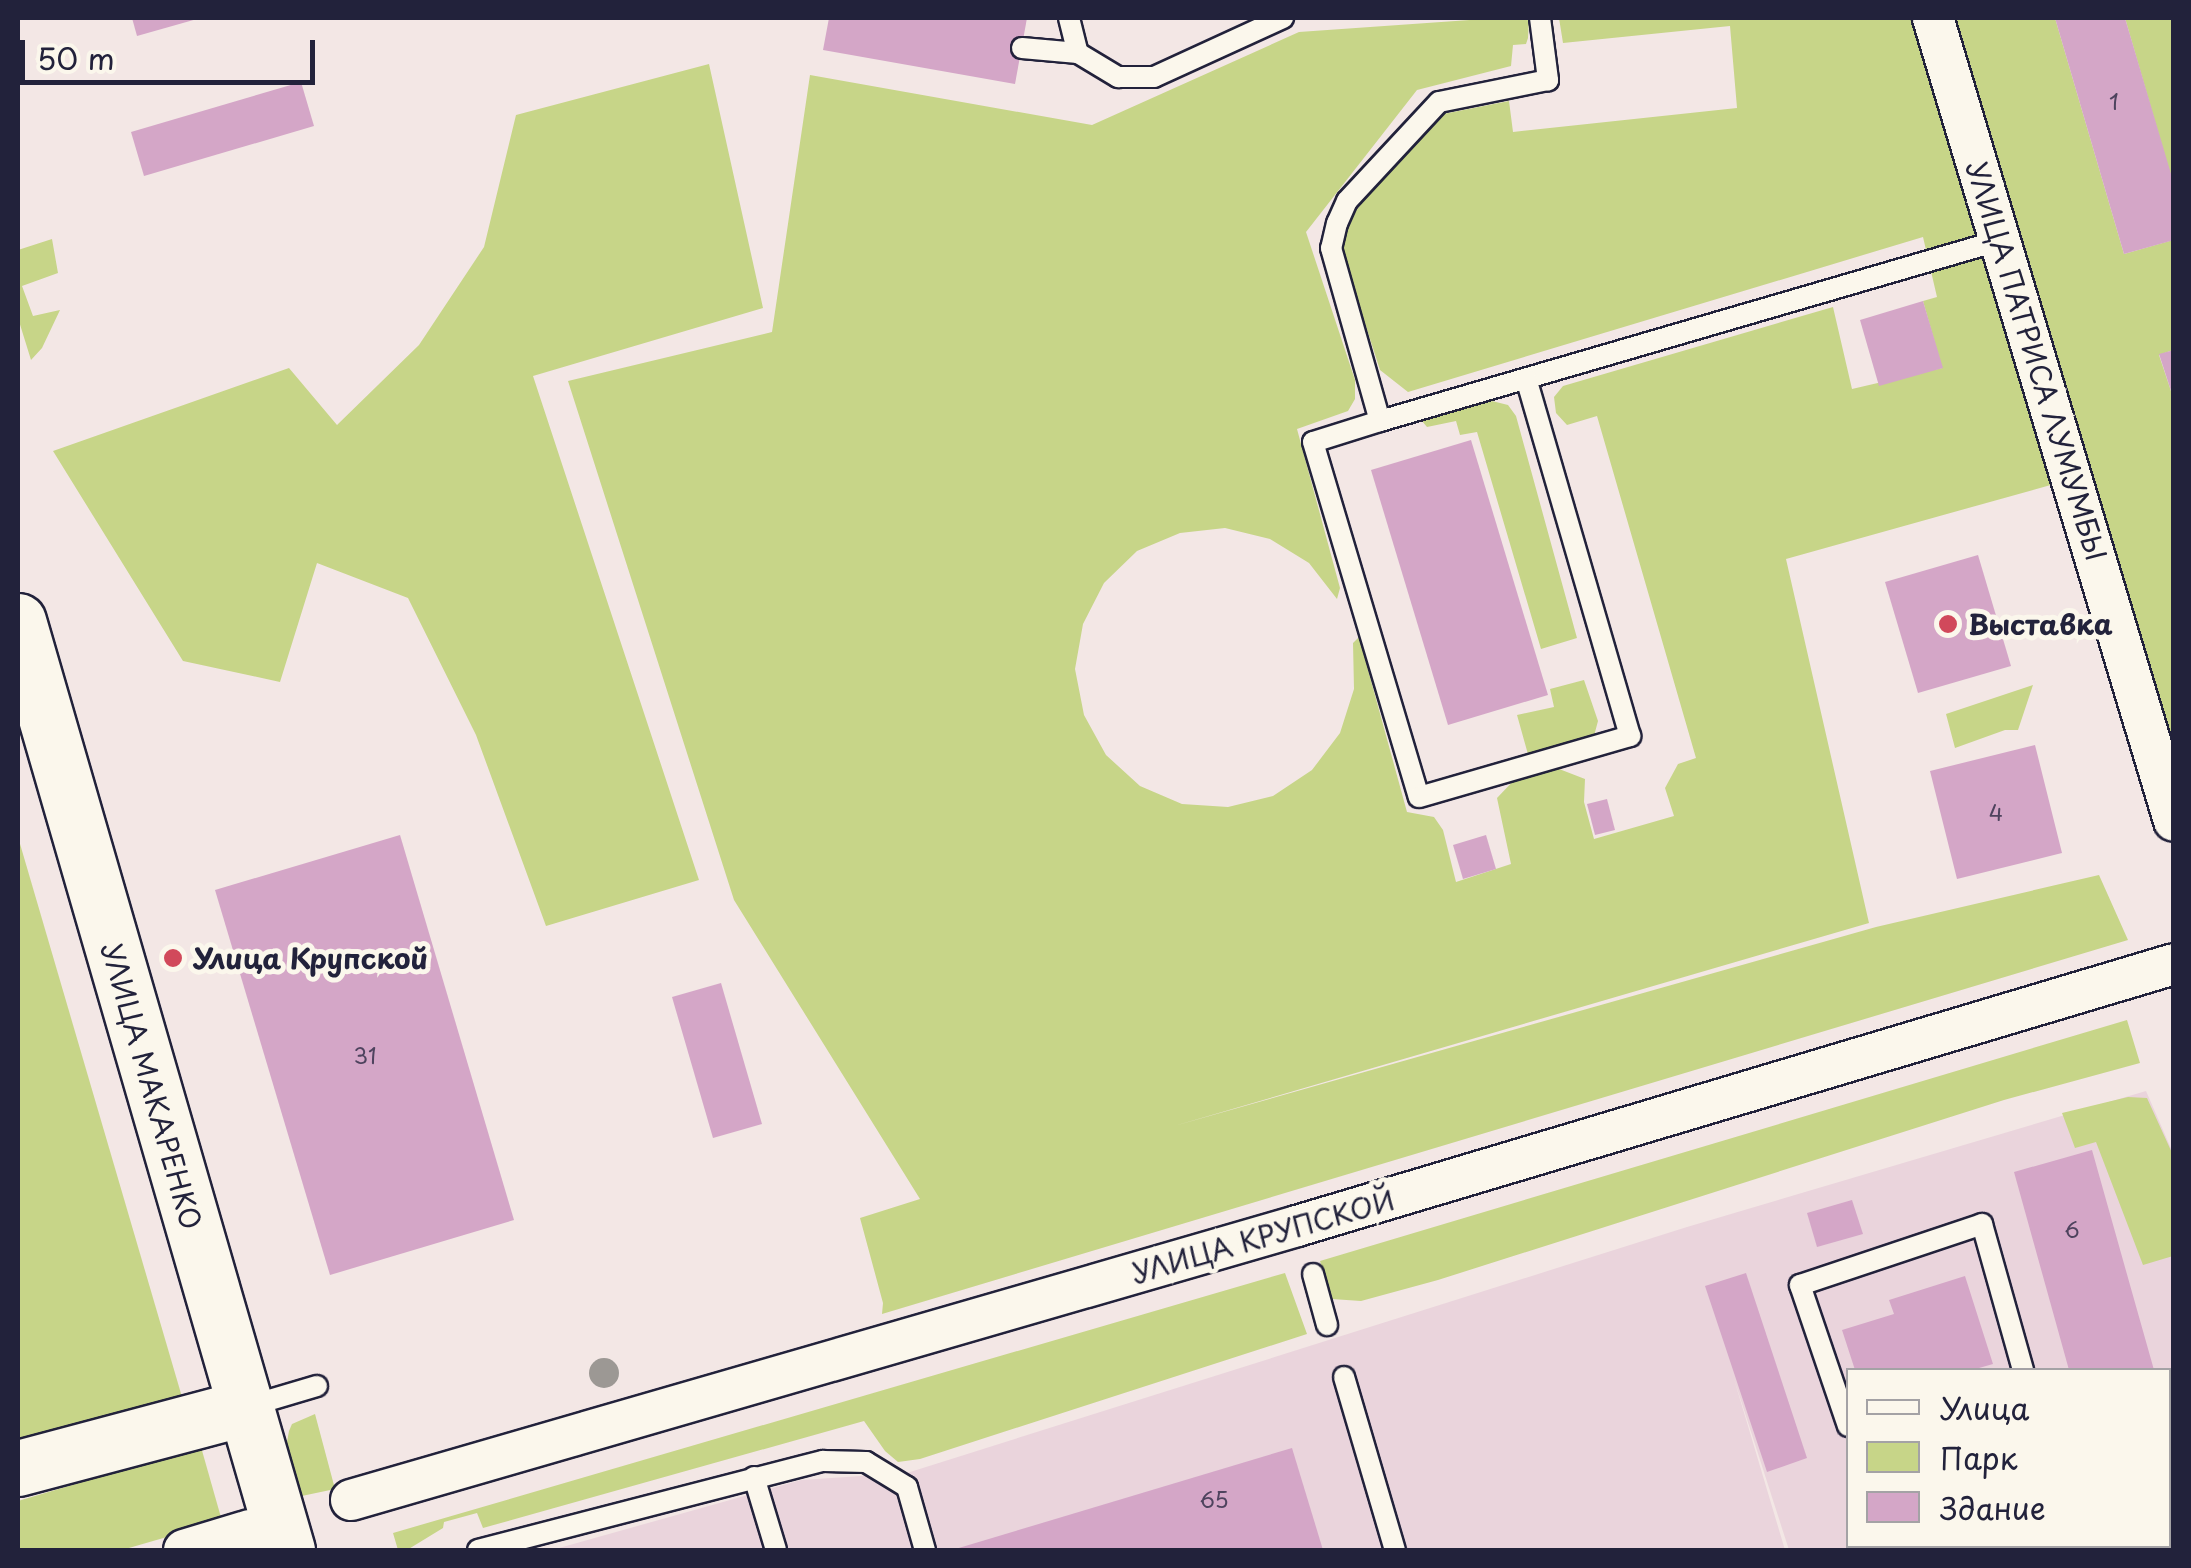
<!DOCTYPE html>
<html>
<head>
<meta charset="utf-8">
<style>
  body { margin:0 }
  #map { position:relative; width:2191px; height:1568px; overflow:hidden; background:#f3e7e5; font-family:"Playpen Sans",sans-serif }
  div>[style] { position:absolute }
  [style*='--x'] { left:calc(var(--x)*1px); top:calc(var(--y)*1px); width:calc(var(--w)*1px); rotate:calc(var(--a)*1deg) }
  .built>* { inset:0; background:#ead4dc }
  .green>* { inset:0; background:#c7d588 }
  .building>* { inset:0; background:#d4a6c7 }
  .roads { filter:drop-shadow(2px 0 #22223b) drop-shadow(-2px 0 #22223b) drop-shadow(0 2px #22223b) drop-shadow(0 -2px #22223b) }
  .lane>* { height:20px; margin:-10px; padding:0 10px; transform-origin:10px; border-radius:10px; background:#fbf7ec }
  .street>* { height:40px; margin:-20px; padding:0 20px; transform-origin:20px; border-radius:20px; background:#fbf7ec }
  .secondary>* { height:55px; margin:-27.5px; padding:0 27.5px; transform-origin:27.5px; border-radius:27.5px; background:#fbf7ec }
  .trees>* { width:30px; height:30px; margin:-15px; border-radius:50%; background:#9c9894 }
  .dots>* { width:28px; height:28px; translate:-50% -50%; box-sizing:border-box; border:5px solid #fbf7ec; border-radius:50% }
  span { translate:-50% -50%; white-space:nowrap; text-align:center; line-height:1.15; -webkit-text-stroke:10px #fbf7ec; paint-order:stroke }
  .number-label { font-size:22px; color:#4e435e }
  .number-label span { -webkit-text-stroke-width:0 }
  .street-label { font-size:28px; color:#22223b }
  .poi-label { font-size:28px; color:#22223b; font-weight:700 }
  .left { translate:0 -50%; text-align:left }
  .frame { position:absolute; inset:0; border:20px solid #22223b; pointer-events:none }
  .legend { position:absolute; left:1846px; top:1368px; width:325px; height:180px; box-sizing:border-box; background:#fbf7ec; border:2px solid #a4a2a5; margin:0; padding:12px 18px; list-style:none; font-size:30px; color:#22223b }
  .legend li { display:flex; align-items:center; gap:20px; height:50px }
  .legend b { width:50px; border:2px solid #a4a2a5 }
  .scale { position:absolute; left:20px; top:40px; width:295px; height:45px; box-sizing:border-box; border:5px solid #22223b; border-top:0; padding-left:12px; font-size:30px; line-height:35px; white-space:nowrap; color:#22223b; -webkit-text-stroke:8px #fbf7ec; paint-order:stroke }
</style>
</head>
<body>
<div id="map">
  <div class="built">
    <div style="clip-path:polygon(evenodd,2146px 1091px,2173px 1153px,2173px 1550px,1789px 1550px,1734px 1379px,1785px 1550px,552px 1550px,801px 1480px,907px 1473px,1687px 1227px,2146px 1091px,1848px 1370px,2168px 1370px,2168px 1546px,1848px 1546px,1848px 1370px)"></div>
  </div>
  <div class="green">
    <div style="clip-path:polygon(1498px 18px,1529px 18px,1528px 38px,1526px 44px,1513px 45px,1511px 66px,1417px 90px,1306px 232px,1355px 380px,1355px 399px,1348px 411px,1297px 429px,1340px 588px,1337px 599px,1309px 563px,1270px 539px,1225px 528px,1180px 533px,1137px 551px,1104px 583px,1083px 624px,1075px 669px,1084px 715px,1106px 755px,1140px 786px,1182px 804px,1228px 807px,1273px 796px,1312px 770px,1340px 733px,1354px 689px,1353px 643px,1359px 637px,1407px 812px,1434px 817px,1443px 830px,1456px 882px,1511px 864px,1497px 798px,1517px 777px,1554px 767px,1585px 779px,1584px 802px,1594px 839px,1674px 816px,1665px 788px,1678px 764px,1696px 758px,1597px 416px,1567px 425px,1556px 413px,1554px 397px,1563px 386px,1833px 307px,1852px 389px,1942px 368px,1923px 301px,1937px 297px,1923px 237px,1408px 392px,1380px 370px,1343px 255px,1344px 225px,1433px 116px,1509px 101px,1513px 132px,1737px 108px,1730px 26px,1563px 43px,1559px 18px,2055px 18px,2124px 254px,2173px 240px,2173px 350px,2159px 355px,2174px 400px,2173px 821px,2072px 479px,1786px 559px,1869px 923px,1174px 1126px,1876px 927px,2099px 875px,2128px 940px,882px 1314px,883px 1303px,860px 1218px,920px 1199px,734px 900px,568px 381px,772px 332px,810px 75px,1092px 125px,1299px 32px)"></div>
    <div style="clip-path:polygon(2125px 18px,2173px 18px,2173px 184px)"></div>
    <div style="clip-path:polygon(709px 64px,763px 308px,533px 376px,699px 880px,546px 926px,476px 735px,408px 598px,317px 563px,280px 682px,183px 661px,53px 451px,289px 368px,337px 425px,419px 345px,484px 247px,516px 115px)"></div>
    <div style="clip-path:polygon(52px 239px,58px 273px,22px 286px,33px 316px,60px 310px,42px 348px,31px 360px,18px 318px,18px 250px)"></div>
    <div style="clip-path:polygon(1492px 401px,1508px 405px,1516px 416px,1577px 638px,1541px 649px,1477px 432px,1460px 435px,1456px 421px,1427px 427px,1422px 421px)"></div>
    <div style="clip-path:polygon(1584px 680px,1598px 721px,1594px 736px,1577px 746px,1529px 758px,1517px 715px,1554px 707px,1550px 689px)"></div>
    <div style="clip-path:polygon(2033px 685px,2018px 730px,2005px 730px,1955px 748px,1946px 714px)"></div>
    <div style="clip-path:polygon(18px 837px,182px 1397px,18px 1448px)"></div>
    <div style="clip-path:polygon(2127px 1020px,2140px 1063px,2004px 1100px,1438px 1280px,1361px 1301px,1332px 1299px,1320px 1261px)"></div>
    <div style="clip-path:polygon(2128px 1097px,2147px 1098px,2173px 1155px,2173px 1256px,2143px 1265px,2096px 1142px,2075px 1148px,2062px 1113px)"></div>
    <div style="clip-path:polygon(1285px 1273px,1307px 1334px,920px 1459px,898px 1462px,885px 1451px,864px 1421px,483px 1528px,477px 1513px,444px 1522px,443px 1528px,407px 1550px,398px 1550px,393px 1533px)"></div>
    <div style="clip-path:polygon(315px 1414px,335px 1489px,297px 1497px,285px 1453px,289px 1431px,292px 1424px)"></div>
    <div style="clip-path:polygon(201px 1447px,222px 1521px,122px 1550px,18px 1550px,18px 1501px)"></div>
  </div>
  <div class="building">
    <div style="clip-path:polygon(132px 18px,197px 18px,197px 19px,137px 36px)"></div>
    <div style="clip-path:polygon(829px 18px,1027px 18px,1015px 84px,823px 50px)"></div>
    <div style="clip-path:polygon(2055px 18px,2125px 18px,2174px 184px,2174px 240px,2124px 254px)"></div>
    <div style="clip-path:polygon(301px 82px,314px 126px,144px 176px,131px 132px)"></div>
    <div style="clip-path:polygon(1923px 301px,1943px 368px,1879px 386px,1860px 320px)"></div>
    <div style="clip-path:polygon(2174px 350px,2174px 397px,2173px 397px,2159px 354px)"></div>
    <div style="clip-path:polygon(1471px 440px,1548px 695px,1448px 725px,1371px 470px)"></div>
    <div style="clip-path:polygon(1978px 555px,2011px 666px,1918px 693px,1885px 582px)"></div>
    <div style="clip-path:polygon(2035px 745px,2062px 853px,1957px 879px,1930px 771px)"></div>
    <div style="clip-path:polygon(1607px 799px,1615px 830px,1595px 835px,1587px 804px)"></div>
    <div style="clip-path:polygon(400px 835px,514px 1220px,330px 1275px,215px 890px)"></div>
    <div style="clip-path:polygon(1486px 835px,1496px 869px,1463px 879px,1453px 845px)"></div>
    <div style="clip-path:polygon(721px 983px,762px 1124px,713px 1138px,672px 997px)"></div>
    <div style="clip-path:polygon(2092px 1150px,2130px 1285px,2154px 1370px,2069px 1370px,2014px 1172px)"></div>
    <div style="clip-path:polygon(1852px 1200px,1863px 1234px,1817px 1247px,1807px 1213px)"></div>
    <div style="clip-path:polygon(1746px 1273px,1807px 1458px,1767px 1472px,1705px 1286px)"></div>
    <div style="clip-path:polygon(1965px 1276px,1993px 1364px,1972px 1370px,1855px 1370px,1842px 1330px,1894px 1314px,1889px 1300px)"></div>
    <div style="clip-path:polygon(1292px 1448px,1323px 1550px,952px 1550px)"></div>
    <div style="clip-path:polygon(2174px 1522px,2174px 1550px,2082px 1550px,2095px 1546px,2168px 1546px,2168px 1523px)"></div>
  </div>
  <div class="roads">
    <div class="lane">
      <div style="--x:1069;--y:18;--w:36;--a:76"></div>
      <div style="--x:1078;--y:53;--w:47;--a:31"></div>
      <div style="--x:1118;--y:77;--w:36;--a:0"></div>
      <div style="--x:1154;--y:77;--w:142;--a:-24.6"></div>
      <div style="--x:1540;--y:18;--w:63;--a:82.6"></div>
      <div style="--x:1548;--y:80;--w:111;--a:168.6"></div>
      <div style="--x:1439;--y:102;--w:135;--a:132.9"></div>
      <div style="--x:1347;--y:201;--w:24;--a:114"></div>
      <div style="--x:1337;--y:223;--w:26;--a:103"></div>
      <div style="--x:1331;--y:248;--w:180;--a:74.2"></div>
      <div style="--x:1380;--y:421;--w:647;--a:-16.25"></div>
      <div style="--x:1022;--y:48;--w:56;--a:5.1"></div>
      <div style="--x:1380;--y:421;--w:70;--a:162.6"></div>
      <div style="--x:1313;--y:442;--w:370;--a:73.4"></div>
      <div style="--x:1419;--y:797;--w:220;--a:-16.1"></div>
      <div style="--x:1630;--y:736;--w:372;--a:-106.2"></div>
      <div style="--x:1313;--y:1274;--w:53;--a:74.6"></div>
      <div style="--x:1344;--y:1377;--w:180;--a:73.6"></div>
      <div style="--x:246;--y:1407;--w:74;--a:-16.5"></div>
      <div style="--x:1848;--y:1426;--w:149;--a:-108.8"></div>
      <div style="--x:1800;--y:1285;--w:192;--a:-18.5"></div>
      <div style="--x:1982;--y:1224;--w:152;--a:74.3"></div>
      <div style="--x:754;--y:1477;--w:76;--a:73.2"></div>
      <div style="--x:2168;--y:1501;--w:6;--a:-9"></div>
      <div style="--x:478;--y:1550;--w:356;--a:-14.5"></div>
      <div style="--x:823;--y:1461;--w:43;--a:1.3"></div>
      <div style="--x:866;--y:1462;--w:48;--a:31.4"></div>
      <div style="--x:907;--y:1487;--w:66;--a:74.1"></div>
      <div style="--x:1990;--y:1550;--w:16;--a:-15"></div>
    </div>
    <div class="street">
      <div style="--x:1933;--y:18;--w:838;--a:73.29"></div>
      <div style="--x:351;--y:1500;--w:985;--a:-16.15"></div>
      <div style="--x:1297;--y:1226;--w:915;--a:-16.63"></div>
      <div style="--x:184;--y:1550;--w:69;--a:-16.9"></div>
    </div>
    <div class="secondary">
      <div style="--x:18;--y:621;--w:967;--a:73.85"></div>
      <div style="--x:18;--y:1468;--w:234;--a:-14.9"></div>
    </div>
  </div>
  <div class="trees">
    <div style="left:604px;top:1373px"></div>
  </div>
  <div class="dots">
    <div style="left:1948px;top:624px;background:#d1495b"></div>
    <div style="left:173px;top:958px;background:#d1495b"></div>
  </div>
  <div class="number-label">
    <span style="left:2114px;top:101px">1</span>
    <span style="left:1996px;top:812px">4</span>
    <span style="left:365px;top:1055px">31</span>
    <span style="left:2072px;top:1229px">6</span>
    <span style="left:1214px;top:1499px">65</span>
  </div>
  <div class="street-label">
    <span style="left:2037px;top:361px;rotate:73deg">УЛИЦА ПАТРИСА ЛУМУМБЫ</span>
    <span style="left:152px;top:1086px;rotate:74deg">УЛИЦА МАКАРЕНКО</span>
    <span style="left:1263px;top:1236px;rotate:-16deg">УЛИЦА КРУПСКОЙ</span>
  </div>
  <div class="poi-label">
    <span class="left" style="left:1968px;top:624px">Выставка</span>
    <span class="left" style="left:193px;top:958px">Улица Крупской</span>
  </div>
  <div class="frame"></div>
  <ul class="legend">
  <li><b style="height:12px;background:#fbf7ec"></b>Улица</li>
  <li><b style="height:28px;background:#c7d588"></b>Парк</li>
  <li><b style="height:28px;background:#d4a6c7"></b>Здание</li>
  </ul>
  <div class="scale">50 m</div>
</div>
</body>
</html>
